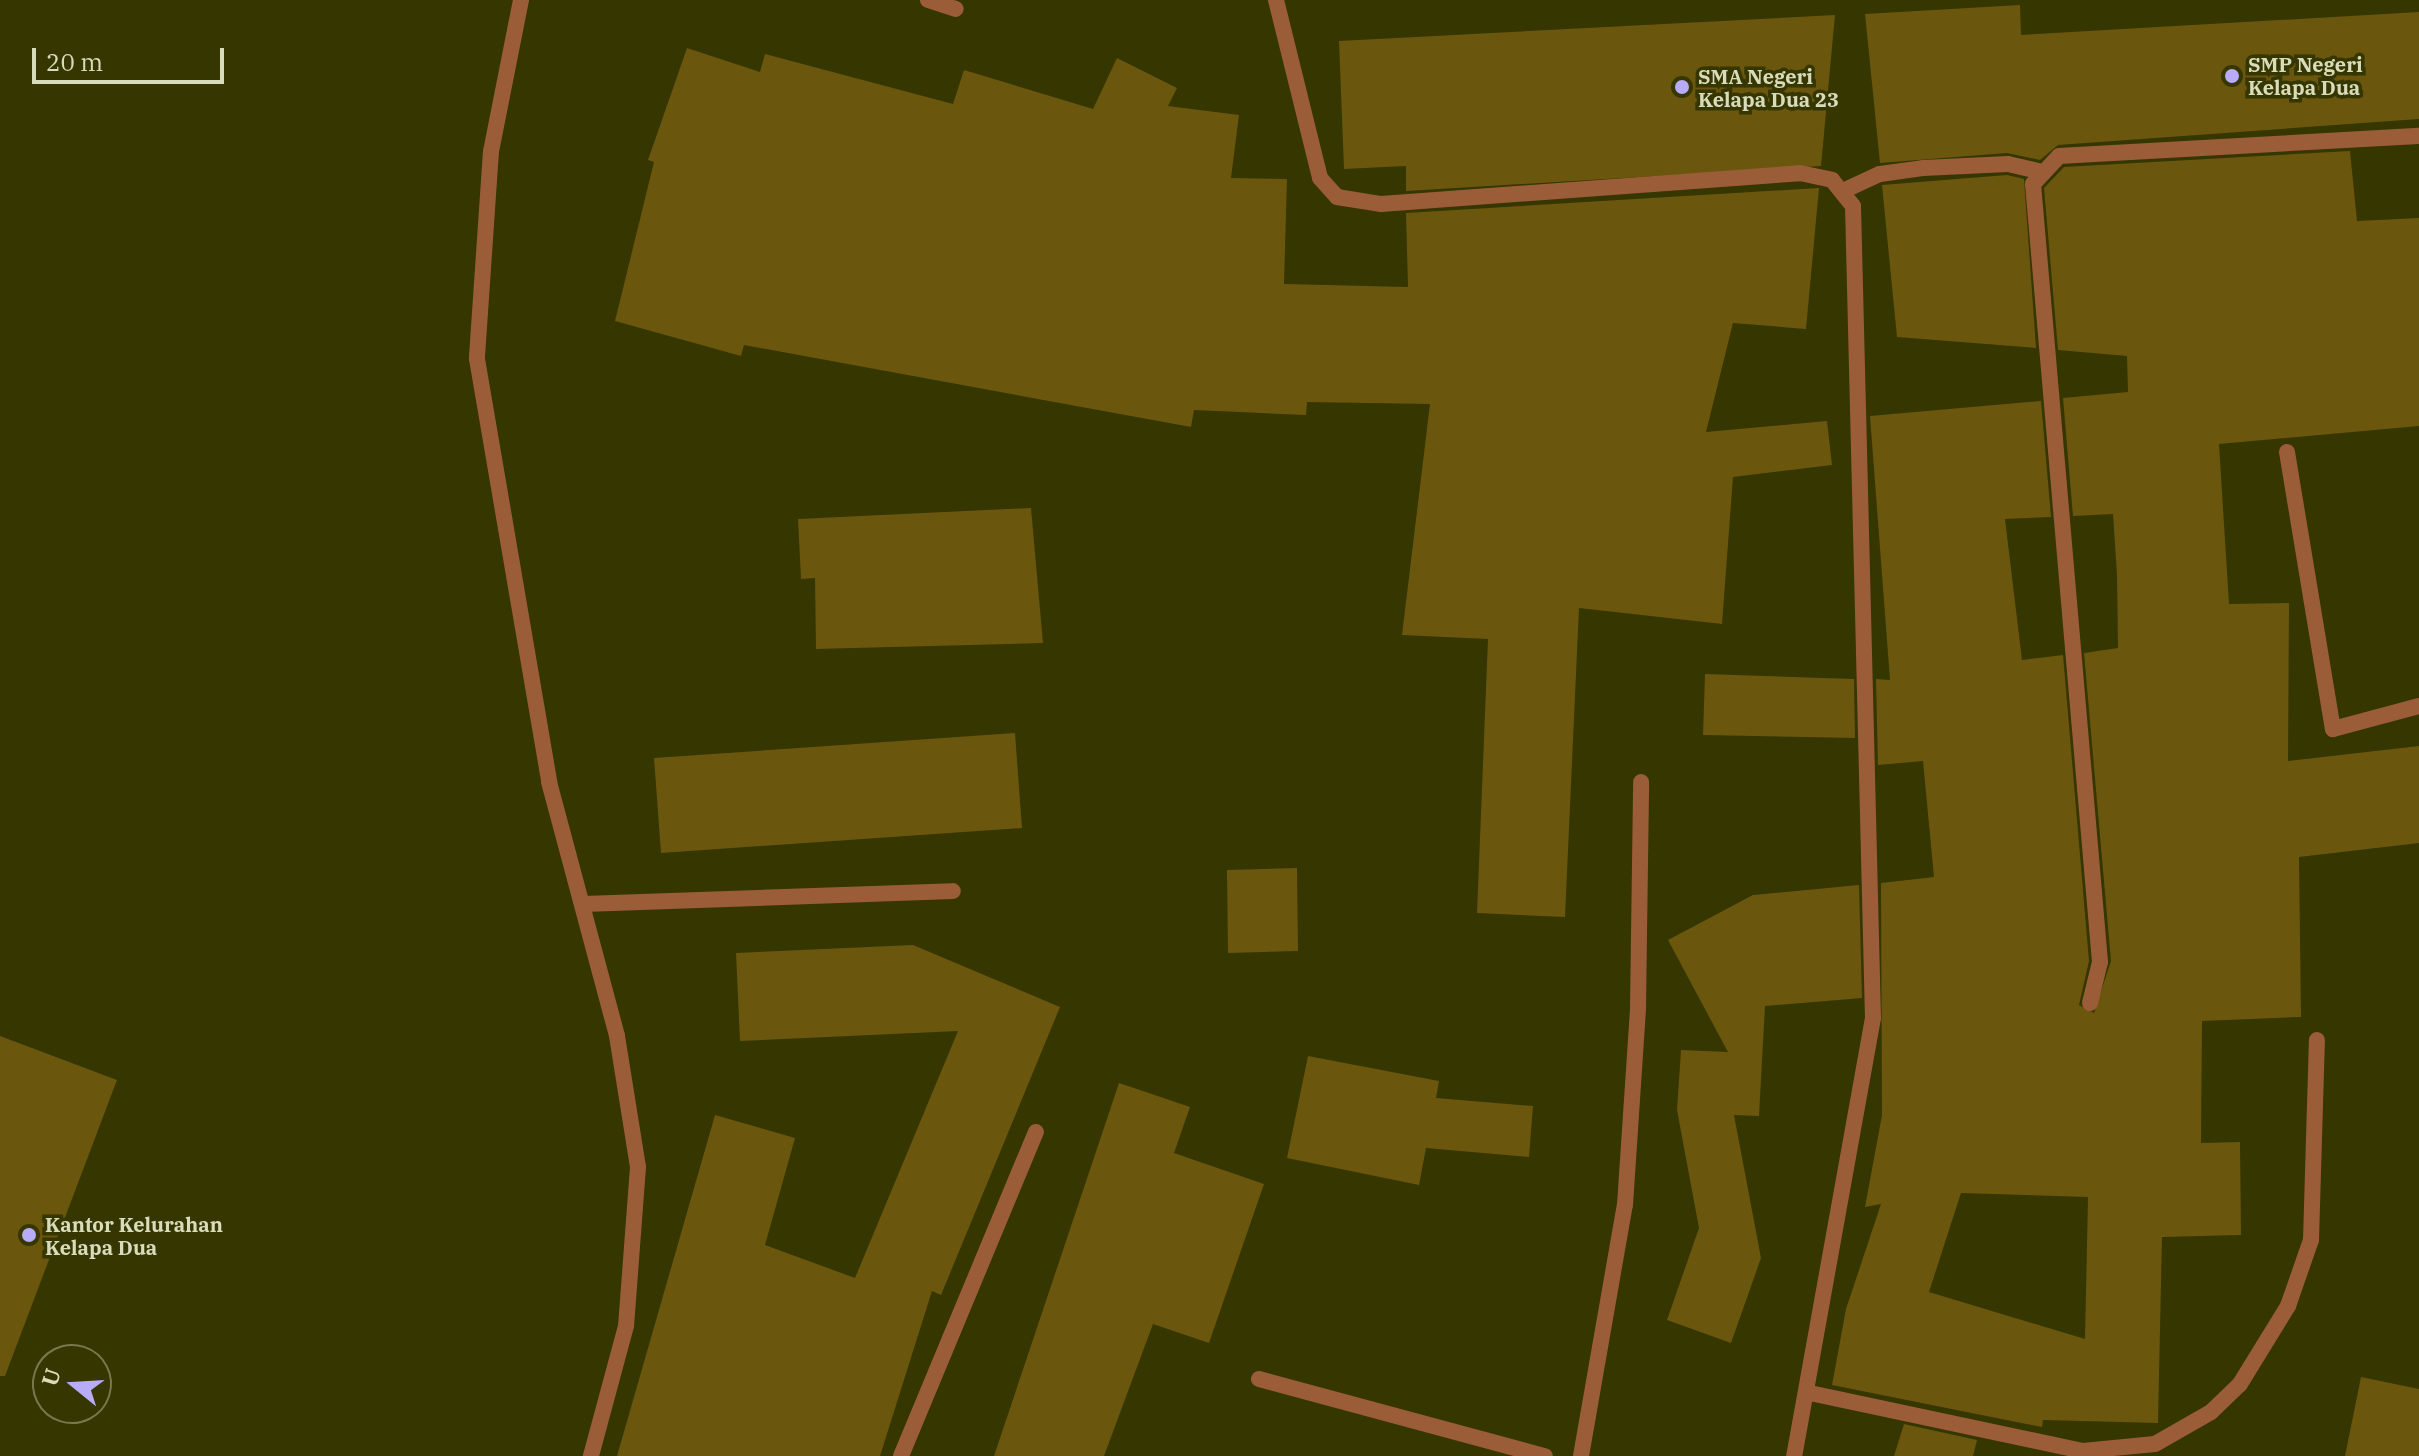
<!DOCTYPE html>
<html>
<head>
<meta charset="utf-8">
<style>
  body { margin:0 }
  #map { position:relative; width:2419px; height:1456px; overflow:hidden; background:#353600; font-family:"IBM Plex Serif",serif }
  div>[style] { position:absolute }
  [style*='--x'] { left:calc(var(--x)*1px); top:calc(var(--y)*1px); width:calc(var(--w)*1px); rotate:calc(var(--a)*1deg) }
  .building>* { inset:0; background:#6b560d }
  .lane>* { height:16px; margin:-8px; padding:0 8px; transform-origin:8px; border-radius:8px; background:#9b5d38 }
  .street>* { height:16px; margin:-8px; padding:0 8px; transform-origin:8px; border-radius:8px; background:#9b5d38 }
  .dots>* { width:22px; height:22px; translate:-50% -50%; box-sizing:border-box; border:4px solid #353600; border-radius:50% }
  span { translate:-50% -50%; white-space:nowrap; text-align:center; line-height:1.15; -webkit-text-stroke:7px #353600; paint-order:stroke }
  .poi-label { font-size:20px; color:#d9dcbb; font-weight:700 }
  .left { translate:0 -50%; text-align:left }
  .north { position:absolute; left:32px; top:1344px; width:80px; height:80px; box-sizing:border-box; background:#353600; border:2px solid #77784b; border-radius:50%; rotate:288deg; font-size:22px; font-weight:700; line-height:32px; text-align:center; color:#d9dcbb }
  .north::after { content:''; display:block; margin:auto; width:28px; height:36px; background:#b8abf7; clip-path:polygon(50% 0,100% 100%,50% 72%,0 100%) }
  .scale { position:absolute; left:32px; top:48px; width:192px; height:36px; box-sizing:border-box; border:4px solid #d9dcbb; border-top:0; padding-left:10px; font-size:24px; line-height:28px; white-space:nowrap; color:#d9dcbb; -webkit-text-stroke:6px #353600; paint-order:stroke }
</style>
</head>
<body>
<div id="map">
  <div class="building">
    <div style="clip-path:polygon(2020px 5px,2021px 35px,2419px 12px,2419px 119px,2058px 145px,2040px 160px,2007px 153px,1880px 163px,1865px 14px)"></div>
    <div style="clip-path:polygon(1835px 15px,1821px 166px,1406px 191px,1406px 166px,1344px 169px,1339px 41px)"></div>
    <div style="clip-path:polygon(687px 48px,760px 72px,765px 54px,953px 104px,964px 70px,1093px 109px,1117px 58px,1177px 88px,1168px 106px,1239px 115px,1231px 178px,1287px 179px,1284px 284px,1408px 287px,1406px 213px,1819px 188px,1806px 329px,1733px 323px,1706px 432px,1827px 421px,1832px 465px,1733px 477px,1722px 624px,1579px 608px,1565px 917px,1477px 913px,1488px 639px,1402px 635px,1430px 404px,1307px 402px,1306px 415px,1194px 410px,1191px 427px,744px 345px,741px 356px,615px 321px,654px 162px,648px 160px)"></div>
    <div style="clip-path:polygon(evenodd,2350px 151px,2357px 221px,2419px 218px,2419px 426px,2219px 444px,2229px 604px,2289px 603px,2288px 761px,2419px 746px,2419px 843px,2299px 857px,2301px 1017px,2202px 1021px,2201px 1143px,2240px 1142px,2241px 1235px,2162px 1237px,2158px 1423px,2043px 1420px,2042px 1427px,1832px 1385px,1846px 1309px,1881px 1204px,1865px 1207px,1882px 1115px,1881px 883px,1934px 877px,1923px 761px,1878px 765px,1876px 679px,1890px 680px,1870px 416px,2041px 401px,2051px 517px,2005px 519px,2022px 660px,2063px 655px,2089px 961px,2079px 1005px,2094px 1013px,2111px 961px,2084px 653px,2118px 648px,2117px 575px,2113px 514px,2073px 516px,2063px 398px,2128px 392px,2127px 356px,2058px 350px,2044px 188px,2064px 167px,2350px 151px,1961px 1193px,2088px 1197px,2085px 1339px,1929px 1292px,1961px 1193px)"></div>
    <div style="clip-path:polygon(2007px 175px,2024px 179px,2036px 348px,1897px 337px,1882px 185px)"></div>
    <div style="clip-path:polygon(1031px 508px,1043px 643px,816px 649px,815px 578px,801px 579px,798px 519px)"></div>
    <div style="clip-path:polygon(1705px 674px,1854px 679px,1855px 738px,1703px 735px)"></div>
    <div style="clip-path:polygon(1015px 733px,1022px 828px,661px 853px,654px 758px)"></div>
    <div style="clip-path:polygon(1297px 868px,1298px 951px,1228px 953px,1227px 870px)"></div>
    <div style="clip-path:polygon(1859px 885px,1862px 998px,1765px 1006px,1759px 1116px,1734px 1115px,1761px 1258px,1731px 1343px,1667px 1320px,1699px 1228px,1677px 1110px,1681px 1050px,1728px 1052px,1668px 940px,1753px 895px)"></div>
    <div style="clip-path:polygon(913px 945px,1060px 1007px,941px 1295px,932px 1291px,880px 1456px,617px 1456px,715px 1115px,795px 1138px,765px 1245px,855px 1278px,958px 1031px,740px 1041px,736px 953px)"></div>
    <div style="clip-path:polygon(0 1036px,117px 1080px,5px 1376px,0 1376px)"></div>
    <div style="clip-path:polygon(1308px 1056px,1439px 1081px,1436px 1098px,1533px 1106px,1529px 1157px,1426px 1148px,1419px 1185px,1287px 1158px)"></div>
    <div style="clip-path:polygon(1119px 1083px,1190px 1107px,1174px 1153px,1264px 1184px,1209px 1343px,1153px 1324px,1104px 1456px,994px 1456px)"></div>
    <div style="clip-path:polygon(2361px 1377px,2419px 1389px,2419px 1456px,2345px 1456px)"></div>
    <div style="clip-path:polygon(1904px 1424px,1977px 1440px,1973px 1456px,1894px 1456px)"></div>
  </div>
  <div class="lane">
    <div style="--x:1259;--y:1379;--w:296;--a:15.1"></div>
    <div style="--x:1581;--y:1456;--w:255;--a:-80.1"></div>
    <div style="--x:1625;--y:1205;--w:198;--a:-86.2"></div>
    <div style="--x:1638;--y:1007;--w:225;--a:-89.2"></div>
  </div>
  <div class="street">
    <div style="--x:521;--y:0;--w:154;--a:101.2"></div>
    <div style="--x:491;--y:151;--w:208;--a:93.9"></div>
    <div style="--x:477;--y:359;--w:429;--a:80.3"></div>
    <div style="--x:549;--y:782;--w:263;--a:75"></div>
    <div style="--x:617;--y:1036;--w:133;--a:80.9"></div>
    <div style="--x:638;--y:1167;--w:159;--a:94.3"></div>
    <div style="--x:626;--y:1326;--w:135;--a:105.1"></div>
    <div style="--x:928;--y:0;--w:29;--a:18"></div>
    <div style="--x:1276;--y:0;--w:183;--a:76.1"></div>
    <div style="--x:1320;--y:178;--w:25;--a:48"></div>
    <div style="--x:1337;--y:197;--w:45;--a:9"></div>
    <div style="--x:1381;--y:204;--w:420;--a:-4.2"></div>
    <div style="--x:1800;--y:173;--w:33;--a:12"></div>
    <div style="--x:1832;--y:180;--w:33;--a:51"></div>
    <div style="--x:1853;--y:206;--w:812;--a:88.59"></div>
    <div style="--x:1873;--y:1018;--w:445;--a:100.2"></div>
    <div style="--x:1845;--y:190;--w:38;--a:-25"></div>
    <div style="--x:1880;--y:174;--w:43;--a:-7.9"></div>
    <div style="--x:1923;--y:168;--w:85;--a:-2.7"></div>
    <div style="--x:2008;--y:164;--w:32;--a:13"></div>
    <div style="--x:2287;--y:452;--w:281;--a:80.6"></div>
    <div style="--x:2333;--y:729;--w:89;--a:-15"></div>
    <div style="--x:584;--y:904;--w:369;--a:-2"></div>
    <div style="--x:2090;--y:1003;--w:42;--a:-76.3"></div>
    <div style="--x:2100;--y:962;--w:781;--a:-94.92"></div>
    <div style="--x:2033;--y:184;--w:38;--a:-47"></div>
    <div style="--x:2059;--y:156;--w:361;--a:-3.2"></div>
    <div style="--x:1810;--y:1393;--w:279;--a:12"></div>
    <div style="--x:2083;--y:1451;--w:72;--a:-5.6"></div>
    <div style="--x:2155;--y:1444;--w:64;--a:-29.7"></div>
    <div style="--x:2211;--y:1412;--w:40;--a:-44"></div>
    <div style="--x:2240;--y:1384;--w:92;--a:-58.4"></div>
    <div style="--x:2288;--y:1306;--w:70;--a:-70.8"></div>
    <div style="--x:2311;--y:1240;--w:200;--a:-88.3"></div>
    <div style="--x:901;--y:1456;--w:351;--a:-67.4"></div>
  </div>
  <div class="dots">
    <div style="left:2232px;top:76px;background:#b8abf7"></div>
    <div style="left:1682px;top:87px;background:#b8abf7"></div>
    <div style="left:29px;top:1235px;background:#b8abf7"></div>
  </div>
  <div class="poi-label">
    <span class="left" style="left:2248px;top:76px">SMP Negeri<br>Kelapa Dua</span>
    <span class="left" style="left:1698px;top:88px">SMA Negeri<br>Kelapa Dua 23</span>
    <span class="left" style="left:45px;top:1236px">Kantor Kelurahan<br>Kelapa Dua</span>
  </div>
  <div class="north">U</div>
  <div class="scale">20 m</div>
</div>
</body>
</html>
